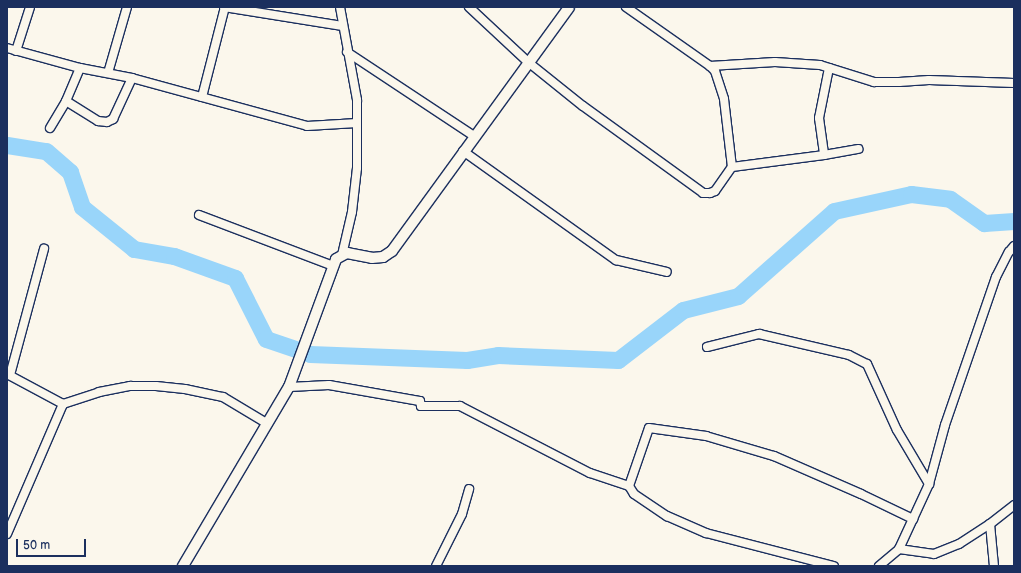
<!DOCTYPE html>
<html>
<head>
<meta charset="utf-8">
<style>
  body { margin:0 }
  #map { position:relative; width:1021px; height:573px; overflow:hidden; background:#fbf7ec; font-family:"Balsamiq Sans",sans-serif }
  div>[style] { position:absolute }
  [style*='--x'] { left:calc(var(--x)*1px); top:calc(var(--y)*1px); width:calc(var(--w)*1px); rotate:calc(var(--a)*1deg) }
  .river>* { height:17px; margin:-8.5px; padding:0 8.5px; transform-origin:8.5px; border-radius:8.5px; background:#99d5fa }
  .roads { filter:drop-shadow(1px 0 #1b2f5e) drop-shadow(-1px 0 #1b2f5e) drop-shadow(0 1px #1b2f5e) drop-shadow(0 -1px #1b2f5e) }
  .minor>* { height:8px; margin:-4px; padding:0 4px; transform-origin:4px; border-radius:4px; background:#fbf7ec }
  .tertiary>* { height:10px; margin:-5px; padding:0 5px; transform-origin:5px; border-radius:5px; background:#fbf7ec }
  span { translate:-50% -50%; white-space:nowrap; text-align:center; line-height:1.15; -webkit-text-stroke:3px #fbf7ec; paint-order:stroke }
  .frame { position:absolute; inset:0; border:8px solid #1b2f5e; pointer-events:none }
  .scale { position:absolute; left:16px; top:539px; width:70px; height:18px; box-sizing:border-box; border:2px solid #1b2f5e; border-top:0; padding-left:5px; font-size:12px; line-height:14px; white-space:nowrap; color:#1b2f5e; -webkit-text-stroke:3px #fbf7ec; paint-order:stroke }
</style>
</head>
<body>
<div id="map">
  <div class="river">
    <div style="--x:7;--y:145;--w:39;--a:9"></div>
    <div style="--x:46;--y:151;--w:32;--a:41"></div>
    <div style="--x:70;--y:172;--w:37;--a:71"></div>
    <div style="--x:82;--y:207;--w:67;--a:38.9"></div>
    <div style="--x:134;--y:249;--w:41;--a:9.9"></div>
    <div style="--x:174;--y:256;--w:65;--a:19.8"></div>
    <div style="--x:235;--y:278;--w:68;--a:63.1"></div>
    <div style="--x:266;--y:339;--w:46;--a:18.8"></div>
    <div style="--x:310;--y:354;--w:157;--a:2.2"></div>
    <div style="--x:467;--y:360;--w:31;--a:-9"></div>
    <div style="--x:498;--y:355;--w:120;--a:2.4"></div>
    <div style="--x:618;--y:360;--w:82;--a:-37.6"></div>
    <div style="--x:683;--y:310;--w:57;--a:-14.3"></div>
    <div style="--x:738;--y:296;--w:128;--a:-41.5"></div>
    <div style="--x:834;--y:211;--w:79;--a:-12.4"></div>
    <div style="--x:911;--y:194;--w:39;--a:7"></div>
    <div style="--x:950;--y:199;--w:42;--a:35.2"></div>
    <div style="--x:984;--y:223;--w:30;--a:-4"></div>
  </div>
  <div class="roads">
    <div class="minor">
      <div style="--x:224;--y:7;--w:120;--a:9.1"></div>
      <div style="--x:340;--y:7;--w:95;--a:79.6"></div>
      <div style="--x:357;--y:100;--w:68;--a:90"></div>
      <div style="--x:357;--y:168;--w:44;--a:96.5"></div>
      <div style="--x:352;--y:212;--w:44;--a:103.1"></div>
      <div style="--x:469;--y:7;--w:81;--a:43"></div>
      <div style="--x:528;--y:62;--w:70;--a:38.7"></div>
      <div style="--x:583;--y:106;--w:148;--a:35.9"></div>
      <div style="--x:703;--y:193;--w:7;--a:0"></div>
      <div style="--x:710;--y:193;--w:5;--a:-22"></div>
      <div style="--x:715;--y:191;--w:29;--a:-55"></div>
      <div style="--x:732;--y:167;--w:93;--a:-7.4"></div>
      <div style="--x:626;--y:7;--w:103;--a:35.1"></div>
      <div style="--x:710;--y:66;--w:7;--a:45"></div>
      <div style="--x:715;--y:71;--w:29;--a:72"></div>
      <div style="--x:724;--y:99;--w:68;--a:83.3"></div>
      <div style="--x:7;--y:48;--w:76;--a:15.3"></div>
      <div style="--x:80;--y:68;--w:53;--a:10.9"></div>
      <div style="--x:132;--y:78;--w:181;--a:15.3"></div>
      <div style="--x:307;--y:126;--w:50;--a:-3.4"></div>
      <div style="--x:16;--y:51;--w:46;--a:-72.3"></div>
      <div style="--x:347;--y:52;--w:152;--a:33.5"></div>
      <div style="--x:710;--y:66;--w:65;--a:-3.5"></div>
      <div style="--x:775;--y:62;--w:45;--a:3.8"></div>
      <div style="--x:820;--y:65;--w:57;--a:17.5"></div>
      <div style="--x:874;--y:82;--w:25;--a:0"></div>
      <div style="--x:899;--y:82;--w:30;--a:-4"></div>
      <div style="--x:929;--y:80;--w:85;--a:2"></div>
      <div style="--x:829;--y:68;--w:51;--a:101.3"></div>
      <div style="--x:819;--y:118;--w:37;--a:82"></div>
      <div style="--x:824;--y:155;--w:35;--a:-10"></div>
      <div style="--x:108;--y:73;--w:69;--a:-73.9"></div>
      <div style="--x:202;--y:97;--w:93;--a:-75.7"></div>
      <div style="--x:66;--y:101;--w:38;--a:32"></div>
      <div style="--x:98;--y:121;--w:9;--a:6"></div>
      <div style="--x:107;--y:122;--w:7;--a:-27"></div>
      <div style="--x:113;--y:119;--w:45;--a:-65.1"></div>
      <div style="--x:50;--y:128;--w:31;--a:-59"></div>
      <div style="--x:66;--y:101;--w:36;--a:-67"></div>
      <div style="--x:463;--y:151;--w:188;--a:35.5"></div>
      <div style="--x:616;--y:260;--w:52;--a:13.2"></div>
      <div style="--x:199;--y:215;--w:143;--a:20.8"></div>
      <div style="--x:707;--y:347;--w:54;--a:-14"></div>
      <div style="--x:759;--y:334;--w:92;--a:13.1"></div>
      <div style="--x:849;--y:355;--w:20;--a:27"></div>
      <div style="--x:867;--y:364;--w:72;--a:65.6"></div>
      <div style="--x:897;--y:430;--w:63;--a:59.3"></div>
      <div style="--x:7;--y:374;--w:64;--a:28.2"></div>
      <div style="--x:63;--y:404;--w:38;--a:-18"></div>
      <div style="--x:99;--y:392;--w:32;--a:-11"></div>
      <div style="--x:130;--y:386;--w:26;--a:0"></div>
      <div style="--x:156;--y:386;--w:29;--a:6"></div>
      <div style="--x:185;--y:389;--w:39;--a:12"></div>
      <div style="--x:223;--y:397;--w:52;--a:31"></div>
      <div style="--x:10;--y:375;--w:131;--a:-74.9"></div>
      <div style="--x:289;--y:387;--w:40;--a:-2.9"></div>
      <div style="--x:329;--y:385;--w:92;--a:10"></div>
      <div style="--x:420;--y:401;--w:5;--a:79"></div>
      <div style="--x:421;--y:406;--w:39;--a:0"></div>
      <div style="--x:460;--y:406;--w:146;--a:27.3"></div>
      <div style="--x:590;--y:473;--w:41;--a:18.4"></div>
      <div style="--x:629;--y:486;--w:9;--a:58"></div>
      <div style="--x:634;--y:494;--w:40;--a:34"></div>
      <div style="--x:667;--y:516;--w:43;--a:23.6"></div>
      <div style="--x:706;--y:533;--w:132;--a:14.5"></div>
      <div style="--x:629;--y:486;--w:61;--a:-71"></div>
      <div style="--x:649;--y:428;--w:58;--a:8"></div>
      <div style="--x:706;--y:436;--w:71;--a:16.4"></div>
      <div style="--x:774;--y:456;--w:95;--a:23.6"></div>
      <div style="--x:861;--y:494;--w:58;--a:25.7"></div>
      <div style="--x:990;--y:524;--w:42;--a:84.6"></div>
      <div style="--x:7;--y:534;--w:142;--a:-66.7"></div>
      <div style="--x:899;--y:549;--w:35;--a:8"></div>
      <div style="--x:934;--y:554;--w:27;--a:-22"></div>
      <div style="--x:959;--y:544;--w:37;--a:-33"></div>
      <div style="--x:990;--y:524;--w:31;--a:-38"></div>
      <div style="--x:436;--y:566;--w:58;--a:-63.4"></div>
      <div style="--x:462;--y:514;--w:26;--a:-74"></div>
      <div style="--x:879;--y:566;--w:26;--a:-40"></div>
      <div style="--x:899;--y:549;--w:72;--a:-65.2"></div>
      <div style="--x:929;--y:484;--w:61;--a:-74.8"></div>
      <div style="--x:945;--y:425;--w:157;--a:-71"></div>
      <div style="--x:996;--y:277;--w:28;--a:-63"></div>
      <div style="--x:1009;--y:252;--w:8;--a:-50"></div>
    </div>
    <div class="tertiary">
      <div style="--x:183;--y:566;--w:208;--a:-59.4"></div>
      <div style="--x:289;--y:387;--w:136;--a:-69.8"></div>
      <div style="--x:336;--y:259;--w:13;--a:-29"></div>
      <div style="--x:347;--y:253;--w:25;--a:11"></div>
      <div style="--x:372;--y:258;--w:11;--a:-5"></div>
      <div style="--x:383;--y:257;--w:11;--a:-34"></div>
      <div style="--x:392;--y:251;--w:301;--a:-54"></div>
    </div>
  </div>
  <div class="frame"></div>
  <div class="scale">50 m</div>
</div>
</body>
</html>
